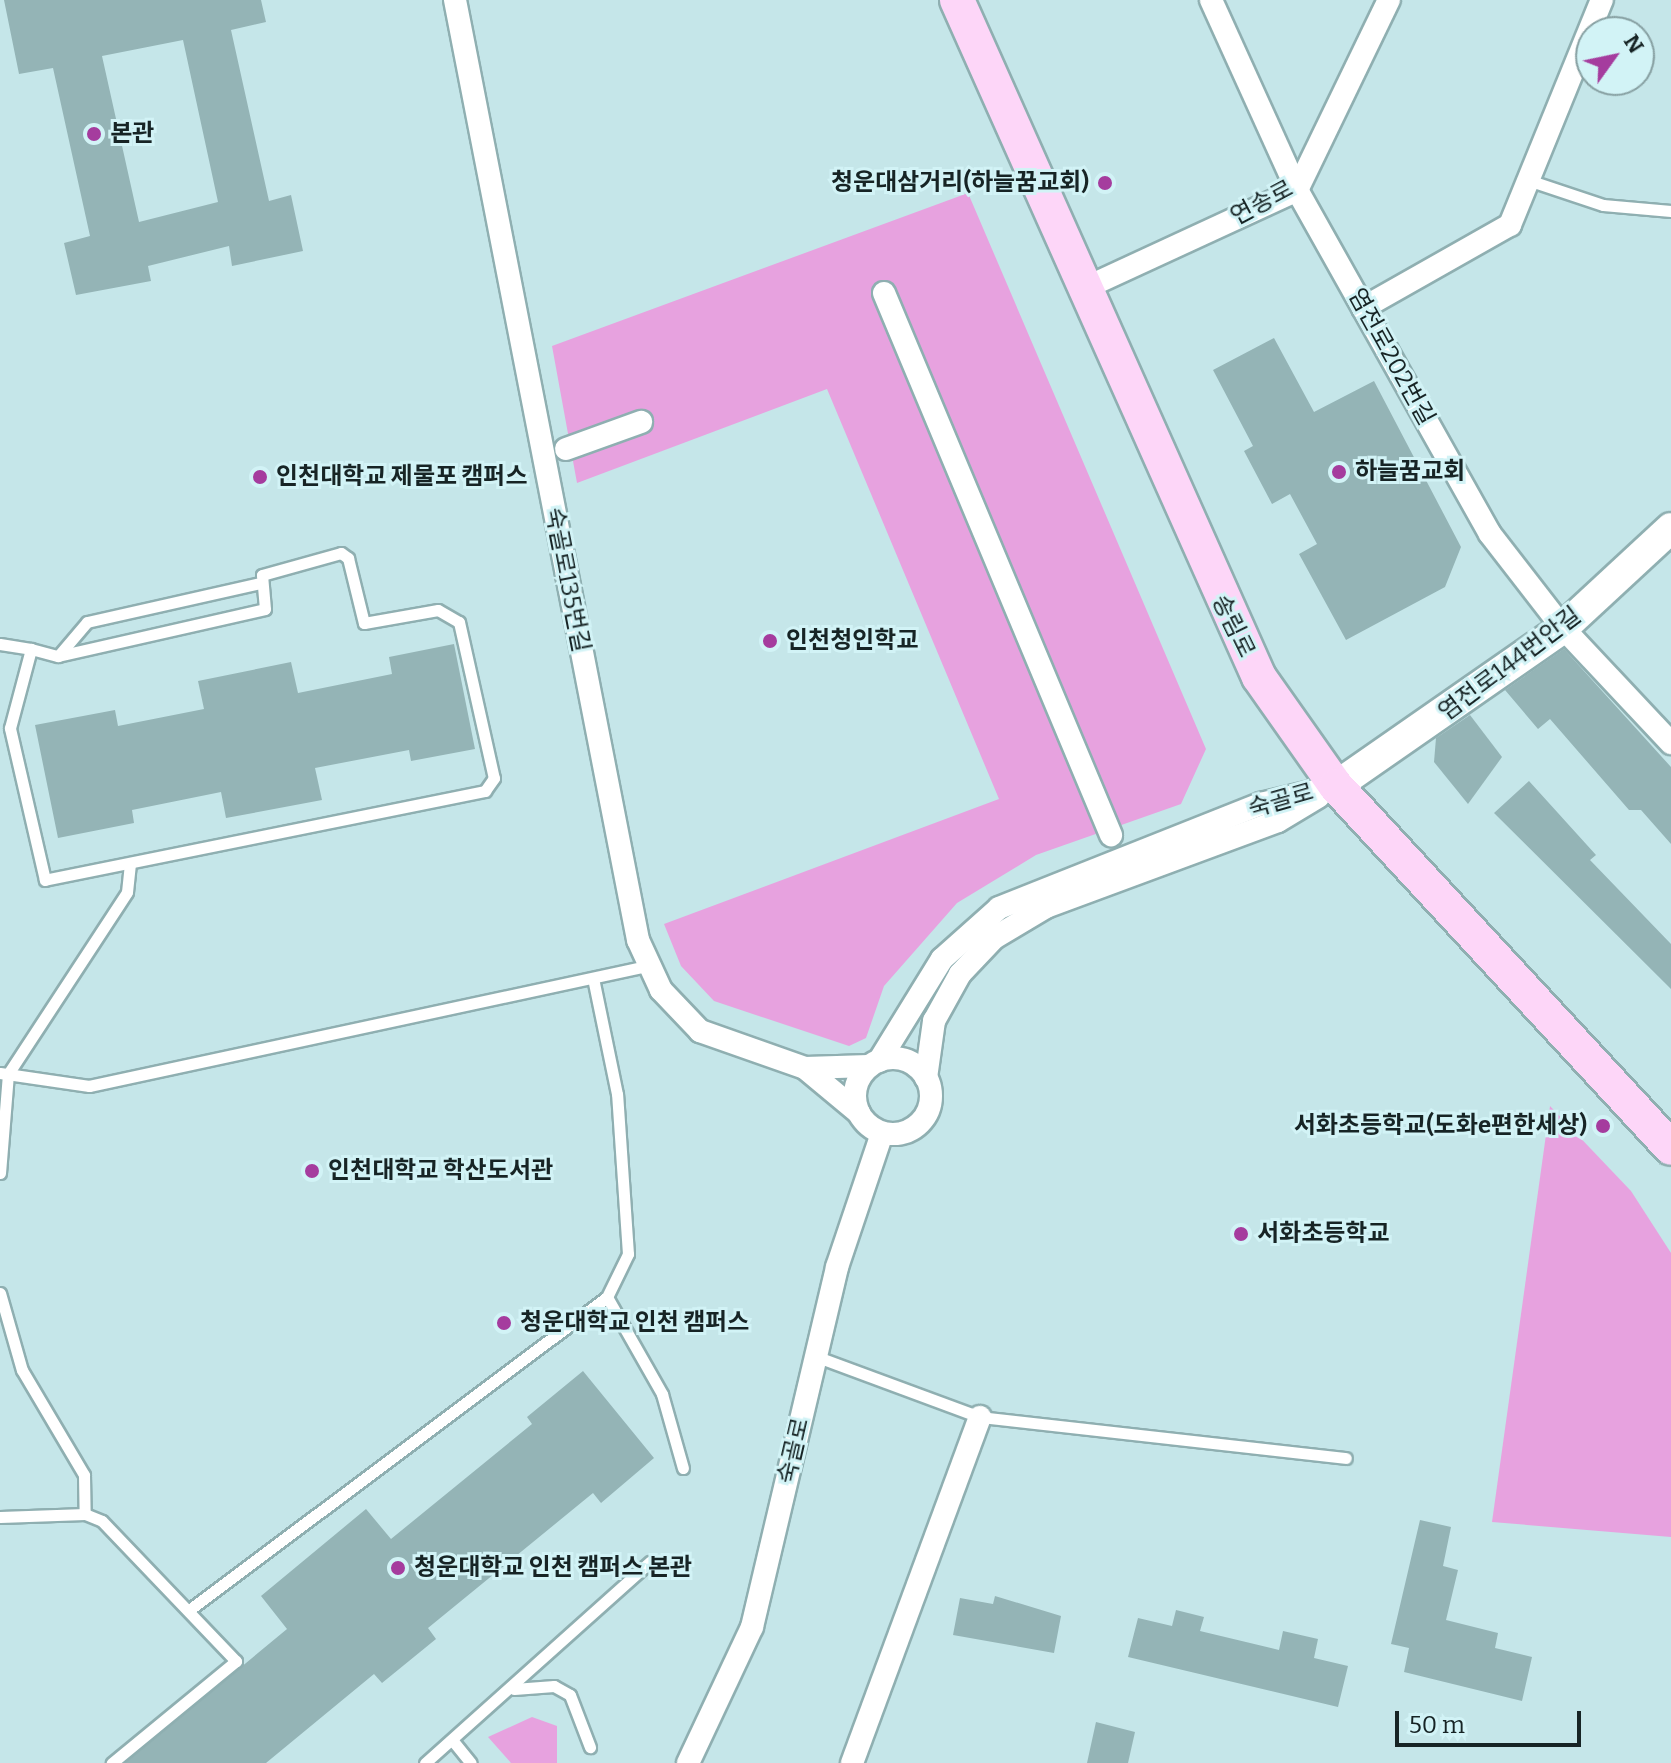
<!DOCTYPE html>
<html>
<head>
<meta charset="utf-8">
<style>
  body { margin:0 }
  #map { position:relative; width:1671px; height:1763px; overflow:hidden; background:#c5e6e9; font-family:Bitter,"Noto Sans KR",serif }
  div>[style] { position:absolute }
  [style*='--x'] { left:calc(var(--x)*1px); top:calc(var(--y)*1px); width:calc(var(--w)*1px); rotate:calc(var(--a)*1deg) }
  .green>* { inset:0; background:#e7a2df }
  .building>* { inset:0; background:#94b4b6 }
  .roads { filter:drop-shadow(2px 0 #8fafb1) drop-shadow(-2px 0 #8fafb1) drop-shadow(0 2px #8fafb1) drop-shadow(0 -2px #8fafb1) }
  .lane>* { height:11px; margin:-5.5px; padding:0 5.5px; transform-origin:5.5px; border-radius:5.5px; background:#fff }
  .street>* { height:22px; margin:-11px; padding:0 11px; transform-origin:11px; border-radius:11px; background:#fff }
  .street>.ring { margin:-11px; padding:0; box-sizing:content-box; background:none; border:22px solid #fff; border-radius:50% }
  .secondary>* { height:30px; margin:-15px; padding:0 15px; transform-origin:15px; border-radius:15px; background:#fff }
  .primary>* { height:34px; margin:-17px; padding:0 17px; transform-origin:17px; border-radius:17px; background:#fdd6f8 }
  .dots>* { width:22px; height:22px; translate:-50% -50%; box-sizing:border-box; border:4px solid #d2f3f6; border-radius:50% }
  span { translate:-50% -50%; white-space:nowrap; text-align:center; line-height:1.15; -webkit-text-stroke:6px #d2f3f6; paint-order:stroke }
  .poi-label { font-size:24px; color:#172425; font-weight:700 }
  .left { translate:0 -50%; text-align:left }
  .right { translate:-100% -50%; text-align:right }
  .street-label { font-size:24px; color:#172425 }
  .north { position:absolute; left:1575px; top:16px; width:80px; height:80px; box-sizing:border-box; background:#d2f3f6; border:2px solid #87a0a2; border-radius:50%; rotate:57deg; font-size:22px; font-weight:700; line-height:32px; text-align:center; color:#172425 }
  .north::after { content:''; display:block; margin:auto; width:28px; height:36px; background:#a53c9e; clip-path:polygon(50% 0,100% 100%,50% 72%,0 100%) }
  .scale { position:absolute; left:1395px; top:1711px; width:186px; height:36px; box-sizing:border-box; border:4px solid #172425; border-top:0; padding-left:10px; font-size:24px; line-height:28px; white-space:nowrap; color:#172425; -webkit-text-stroke:6px #d2f3f6; paint-order:stroke }
</style>
</head>
<body>
<div id="map">
  <div class="green">
    <div style="clip-path:polygon(968px 193px,1206px 749px,1181px 804px,1036px 855px,957px 903px,884px 986px,866px 1038px,849px 1046px,714px 1001px,681px 966px,664px 924px,999px 799px,827px 389px,577px 483px,552px 346px)"></div>
    <div style="clip-path:polygon(1550px 1106px,1631px 1191px,1671px 1253px,1671px 1537px,1492px 1522px)"></div>
    <div style="clip-path:polygon(532px 1717px,557px 1726px,557px 1763px,511px 1763px,488px 1737px)"></div>
  </div>
  <div class="building">
    <div style="clip-path:polygon(evenodd,4px 0,261px 0,266px 22px,231px 30px,269px 201px,291px 195px,303px 251px,232px 266px,229px 246px,148px 266px,151px 281px,76px 295px,64px 243px,90px 236px,53px 68px,19px 74px,4px 0,183px 40px,218px 202px,139px 222px,102px 56px,183px 40px)"></div>
    <div style="clip-path:polygon(1274px 338px,1314px 412px,1374px 381px,1461px 547px,1445px 587px,1346px 640px,1299px 554px,1317px 544px,1290px 494px,1272px 504px,1244px 451px,1253px 446px,1213px 370px)"></div>
    <div style="clip-path:polygon(454px 644px,475px 749px,411px 761px,409px 750px,315px 768px,322px 800px,226px 818px,221px 792px,132px 810px,134px 823px,58px 838px,35px 725px,115px 710px,118px 726px,204px 709px,198px 681px,291px 662px,298px 693px,392px 674px,389px 657px)"></div>
    <div style="clip-path:polygon(1564px 649px,1671px 767px,1671px 844px,1641px 810px,1629px 810px,1550px 719px,1538px 729px,1505px 690px)"></div>
    <div style="clip-path:polygon(1470px 715px,1502px 757px,1468px 804px,1434px 762px,1436px 738px)"></div>
    <div style="clip-path:polygon(1529px 781px,1596px 855px,1590px 860px,1671px 944px,1671px 989px,1494px 813px)"></div>
    <div style="clip-path:polygon(583px 1371px,654px 1458px,601px 1503px,593px 1493px,428px 1628px,436px 1639px,382px 1683px,374px 1674px,266px 1763px,125px 1763px,287px 1629px,261px 1596px,366px 1509px,391px 1539px,532px 1424px,527px 1417px)"></div>
    <div style="clip-path:polygon(1420px 1520px,1451px 1527px,1443px 1566px,1458px 1570px,1446px 1620px,1498px 1633px,1495px 1648px,1532px 1657px,1522px 1701px,1404px 1672px,1409px 1648px,1391px 1644px)"></div>
    <div style="clip-path:polygon(995px 1596px,1061px 1616px,1054px 1653px,953px 1635px,960px 1598px,993px 1604px)"></div>
    <div style="clip-path:polygon(1176px 1610px,1204px 1617px,1200px 1631px,1279px 1650px,1283px 1631px,1318px 1639px,1314px 1658px,1348px 1666px,1338px 1707px,1128px 1657px,1138px 1618px,1172px 1626px)"></div>
    <div style="clip-path:polygon(1096px 1722px,1135px 1732px,1128px 1763px,1087px 1763px)"></div>
  </div>
  <div class="roads">
    <div class="lane">
      <div style="--x:1528;--y:180;--w:79;--a:18.4"></div>
      <div style="--x:1603;--y:205;--w:68;--a:5"></div>
      <div style="--x:0;--y:644;--w:31;--a:9"></div>
      <div style="--x:31;--y:649;--w:28;--a:15"></div>
      <div style="--x:58;--y:656;--w:212;--a:-12.8"></div>
      <div style="--x:265;--y:609;--w:34;--a:-95"></div>
      <div style="--x:262;--y:575;--w:82;--a:-15.6"></div>
      <div style="--x:341;--y:553;--w:9;--a:36"></div>
      <div style="--x:348;--y:558;--w:67;--a:76.2"></div>
      <div style="--x:364;--y:623;--w:75;--a:-10"></div>
      <div style="--x:438;--y:610;--w:24;--a:30"></div>
      <div style="--x:459;--y:622;--w:160;--a:77.4"></div>
      <div style="--x:494;--y:778;--w:16;--a:125"></div>
      <div style="--x:485;--y:791;--w:449;--a:168.6"></div>
      <div style="--x:45;--y:880;--w:156;--a:-103"></div>
      <div style="--x:10;--y:728;--w:82;--a:-75.1"></div>
      <div style="--x:59;--y:655;--w:43;--a:-49.7"></div>
      <div style="--x:87;--y:622;--w:177;--a:-12.7"></div>
      <div style="--x:0;--y:1073;--w:90;--a:8.3"></div>
      <div style="--x:89;--y:1086;--w:571;--a:-12.14"></div>
      <div style="--x:0;--y:1173;--w:99;--a:-85.4"></div>
      <div style="--x:8;--y:1074;--w:217;--a:-56.8"></div>
      <div style="--x:127;--y:892;--w:29;--a:-84"></div>
      <div style="--x:0;--y:1293;--w:80;--a:74.1"></div>
      <div style="--x:22;--y:1370;--w:122;--a:59.4"></div>
      <div style="--x:84;--y:1475;--w:39;--a:89"></div>
      <div style="--x:607;--y:1297;--w:112;--a:60.4"></div>
      <div style="--x:662;--y:1394;--w:77;--a:74.2"></div>
      <div style="--x:815;--y:1356;--w:176;--a:20.3"></div>
      <div style="--x:980;--y:1417;--w:368;--a:6.4"></div>
      <div style="--x:0;--y:1517;--w:85;--a:-2"></div>
      <div style="--x:85;--y:1514;--w:18;--a:22"></div>
      <div style="--x:102;--y:1521;--w:194;--a:46.3"></div>
      <div style="--x:236;--y:1661;--w:161;--a:140.6"></div>
      <div style="--x:189;--y:1610;--w:522;--a:-36.83"></div>
      <div style="--x:607;--y:1297;--w:48;--a:-64"></div>
      <div style="--x:628;--y:1254;--w:160;--a:-93.9"></div>
      <div style="--x:617;--y:1094;--w:118;--a:-101.7"></div>
      <div style="--x:514;--y:1689;--w:40;--a:-4.3"></div>
      <div style="--x:554;--y:1686;--w:18;--a:29"></div>
      <div style="--x:570;--y:1695;--w:56;--a:69"></div>
      <div style="--x:453;--y:1741;--w:28;--a:51"></div>
      <div style="--x:425;--y:1763;--w:302;--a:-41.8"></div>
    </div>
    <div class="street">
      <div style="--x:455;--y:0;--w:958;--a:78.98"></div>
      <div style="--x:638;--y:940;--w:55;--a:65.3"></div>
      <div style="--x:661;--y:990;--w:57;--a:46.4"></div>
      <div style="--x:700;--y:1031;--w:111;--a:19.4"></div>
      <div style="--x:805;--y:1068;--w:70;--a:39.8"></div>
      <div style="--x:1211;--y:0;--w:209;--a:65.6"></div>
      <div style="--x:1297;--y:190;--w:394;--a:60.7"></div>
      <div style="--x:1490;--y:534;--w:119;--a:52.2"></div>
      <div style="--x:1563;--y:628;--w:158;--a:46.8"></div>
      <div style="--x:1083;--y:289;--w:236;--a:-24.8"></div>
      <div style="--x:1297;--y:190;--w:211;--a:-64.2"></div>
      <div style="--x:884;--y:293;--w:588;--a:67.28"></div>
      <div style="--x:1363;--y:308;--w:169;--a:-29.5"></div>
      <div style="--x:1510;--y:225;--w:243;--a:-67.8"></div>
      <div style="--x:566;--y:449;--w:80;--a:-19.8"></div>
      <div class="ring" style="left:855px;top:1058px;width:54px;height:54px"></div>
      <div style="--x:879;--y:1061;--w:120;--a:-58.3"></div>
      <div style="--x:942;--y:959;--w:76;--a:-41.8"></div>
      <div style="--x:999;--y:908;--w:282;--a:-21.7"></div>
      <div style="--x:1261;--y:804;--w:77;--a:-13.5"></div>
      <div style="--x:805;--y:1068;--w:64;--a:-1.8"></div>
      <div style="--x:926;--y:1078;--w:58;--a:-82"></div>
      <div style="--x:934;--y:1021;--w:54;--a:-61"></div>
      <div style="--x:960;--y:974;--w:50;--a:-46.6"></div>
      <div style="--x:994;--y:938;--w:61;--a:-30.8"></div>
      <div style="--x:1046;--y:907;--w:247;--a:-20.3"></div>
      <div style="--x:1278;--y:821;--w:47;--a:-31"></div>
      <div style="--x:688;--y:1763;--w:150;--a:-64.8"></div>
      <div style="--x:752;--y:1627;--w:370;--a:-76.7"></div>
      <div style="--x:837;--y:1267;--w:141;--a:-71.4"></div>
      <div style="--x:852;--y:1763;--w:369;--a:-69.7"></div>
    </div>
    <div class="secondary">
      <div style="--x:1336;--y:786;--w:277;--a:-34.8"></div>
      <div style="--x:1563;--y:628;--w:147;--a:-42.8"></div>
    </div>
    <div class="primary">
      <div style="--x:957;--y:0;--w:741;--a:65.96"></div>
      <div style="--x:1259;--y:677;--w:133;--a:54.8"></div>
      <div style="--x:1336;--y:786;--w:493;--a:47.2"></div>
    </div>
  </div>
  <div class="dots">
    <div style="left:94px;top:134px;background:#a53c9e"></div>
    <div style="left:1105px;top:183px;background:#a53c9e"></div>
    <div style="left:1339px;top:472px;background:#a53c9e"></div>
    <div style="left:260px;top:477px;background:#a53c9e"></div>
    <div style="left:770px;top:641px;background:#a53c9e"></div>
    <div style="left:1603px;top:1126px;background:#a53c9e"></div>
    <div style="left:312px;top:1171px;background:#a53c9e"></div>
    <div style="left:1241px;top:1234px;background:#a53c9e"></div>
    <div style="left:504px;top:1323px;background:#a53c9e"></div>
    <div style="left:398px;top:1568px;background:#a53c9e"></div>
  </div>
  <div class="poi-label">
    <span class="left" style="left:110px;top:134px">본관</span>
    <span class="right" style="left:1089px;top:183px">청운대삼거리(하늘꿈교회)</span>
    <span class="left" style="left:1355px;top:472px">하늘꿈교회</span>
    <span class="left" style="left:276px;top:477px">인천대학교 제물포 캠퍼스</span>
    <span class="left" style="left:786px;top:641px">인천청인학교</span>
    <span class="right" style="left:1587px;top:1126px">서화초등학교(도화e편한세상)</span>
    <span class="left" style="left:328px;top:1171px">인천대학교 학산도서관</span>
    <span class="left" style="left:1257px;top:1234px">서화초등학교</span>
    <span class="left" style="left:520px;top:1323px">청운대학교 인천 캠퍼스</span>
    <span class="left" style="left:414px;top:1568px">청운대학교 인천 캠퍼스 본관</span>
  </div>
  <div class="street-label">
    <span style="left:1262px;top:203px;rotate:-28deg">연송로</span>
    <span style="left:1391px;top:357px;rotate:61deg">염전로202번길</span>
    <span style="left:567px;top:580px;rotate:79deg">숙골로135번길</span>
    <span style="left:1233px;top:626px;rotate:64deg">송림로</span>
    <span style="left:1510px;top:664px;rotate:-37deg">염전로144번안길</span>
    <span style="left:1281px;top:801px;rotate:-16deg">숙골로</span>
    <span style="left:794px;top:1451px;rotate:-77deg">숙골로</span>
  </div>
  <div class="north">N</div>
  <div class="scale">50 m</div>
</div>
</body>
</html>
